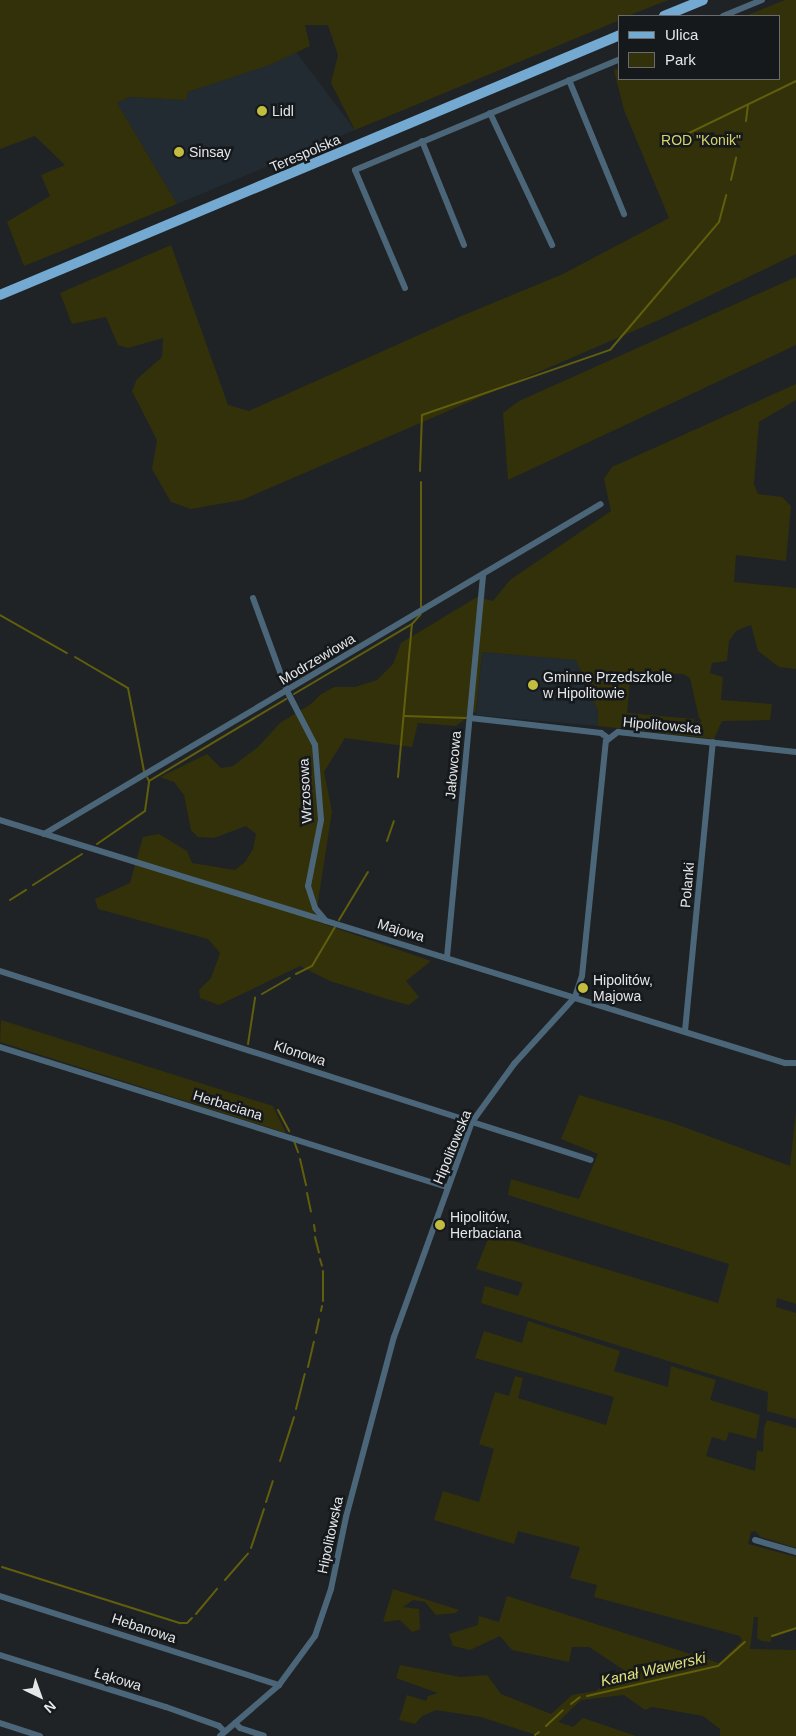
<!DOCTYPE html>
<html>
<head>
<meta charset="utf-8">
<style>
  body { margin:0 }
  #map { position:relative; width:796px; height:1736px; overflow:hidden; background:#1f2325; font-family:Arial,sans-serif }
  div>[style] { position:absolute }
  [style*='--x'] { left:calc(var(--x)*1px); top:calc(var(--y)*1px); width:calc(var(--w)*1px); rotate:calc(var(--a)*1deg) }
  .built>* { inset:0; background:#222b32 }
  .green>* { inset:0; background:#33310a }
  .stream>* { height:2px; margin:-1px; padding:0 1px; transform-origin:1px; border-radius:1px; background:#615e0c }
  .minor>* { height:6px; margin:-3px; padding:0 3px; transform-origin:3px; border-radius:3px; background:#4c6679 }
  .primary>* { height:10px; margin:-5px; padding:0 5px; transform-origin:5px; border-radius:5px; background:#74aad2 }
  .dots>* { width:14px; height:14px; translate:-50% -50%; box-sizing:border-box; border:2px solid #16191c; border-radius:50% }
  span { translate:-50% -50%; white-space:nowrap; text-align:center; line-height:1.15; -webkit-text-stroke:5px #16191c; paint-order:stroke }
  .poi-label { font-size:14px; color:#e5e7e9 }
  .left { translate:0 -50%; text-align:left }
  .park-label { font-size:14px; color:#d6d36c }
  .street-label { font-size:14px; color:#e5e7e9 }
  .water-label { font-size:15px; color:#e4e17a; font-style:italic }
  .legend { position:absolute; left:618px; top:15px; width:162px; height:65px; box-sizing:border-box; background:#16191c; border:1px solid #696b6e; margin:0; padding:6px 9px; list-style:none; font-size:15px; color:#e5e7e9 }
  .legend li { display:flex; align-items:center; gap:10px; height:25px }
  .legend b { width:25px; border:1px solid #696b6e }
  .north { position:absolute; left:15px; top:1671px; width:50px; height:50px; -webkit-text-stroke:4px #16191c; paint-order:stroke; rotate:138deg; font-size:14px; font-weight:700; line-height:20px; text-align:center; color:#e5e7e9 }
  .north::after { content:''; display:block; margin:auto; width:18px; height:22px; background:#e5e7e9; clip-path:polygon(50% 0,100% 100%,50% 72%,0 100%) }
</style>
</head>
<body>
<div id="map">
  <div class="built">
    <div style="clip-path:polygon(296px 52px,355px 130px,177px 204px,117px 103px,129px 97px,186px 100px,188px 92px,270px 65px)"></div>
    <div style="clip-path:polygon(482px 652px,576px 660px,598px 711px,598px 726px,476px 715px)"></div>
  </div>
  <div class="green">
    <div style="clip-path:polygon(0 0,668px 0,628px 16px,620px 16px,620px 20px,355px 130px,331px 83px,338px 55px,328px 25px,305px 25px,310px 46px,270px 65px,188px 92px,186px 100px,129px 97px,117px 103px,177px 204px,24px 266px,7px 222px,50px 196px,41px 175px,65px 165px,35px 136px,0 149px)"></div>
    <div style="clip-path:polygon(785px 0,796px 0,796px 254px,659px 320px,242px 500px,191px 509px,171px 502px,152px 469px,157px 440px,132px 391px,137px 379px,162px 357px,163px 338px,128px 348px,118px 345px,106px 317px,72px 324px,60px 293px,171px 245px,228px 405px,249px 411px,459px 317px,563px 274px,669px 218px,624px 110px,614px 70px,620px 68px,620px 79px,780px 79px,780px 16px,745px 16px)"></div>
    <div style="clip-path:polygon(796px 277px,796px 345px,508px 480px,503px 413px,519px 401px)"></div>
    <div style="clip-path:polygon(evenodd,796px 384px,796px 400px,759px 422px,754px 484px,758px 494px,782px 497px,791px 506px,786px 561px,736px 555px,734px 582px,796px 588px,796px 669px,779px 667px,758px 651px,751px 625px,736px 631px,729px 641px,727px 661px,712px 663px,710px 673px,723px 677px,721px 700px,772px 704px,770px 720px,722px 721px,714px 739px,598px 726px,598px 711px,576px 660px,482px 652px,476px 711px,456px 726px,418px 723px,412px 747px,345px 738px,324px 772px,332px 811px,315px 921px,431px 961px,406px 981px,419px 997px,409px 1005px,390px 1000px,330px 981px,300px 966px,219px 1005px,200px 998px,199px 990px,211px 978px,220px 953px,208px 939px,98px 909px,95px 899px,130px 883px,143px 837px,159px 834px,187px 851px,192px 863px,235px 870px,245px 862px,253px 849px,256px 834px,246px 826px,214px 838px,198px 837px,191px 830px,184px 795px,174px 782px,160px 777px,207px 754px,221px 768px,233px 766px,258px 747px,280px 723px,311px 704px,320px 695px,334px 687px,355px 687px,377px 680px,393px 664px,401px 643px,477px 597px,493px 601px,510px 580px,611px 511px,604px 479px,612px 467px,796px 384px,637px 673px,683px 674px,690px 678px,699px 718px,702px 721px,692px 728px,694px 719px,627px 713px,630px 681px,637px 673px)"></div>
    <div style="clip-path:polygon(1px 1020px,273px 1106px,286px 1133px,0 1042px)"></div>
    <div style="clip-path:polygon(579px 1095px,670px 1122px,790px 1166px,796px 1111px,796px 1304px,777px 1298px,776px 1307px,796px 1313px,796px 1419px,767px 1411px,768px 1392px,481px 1303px,485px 1286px,518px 1296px,523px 1283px,476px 1269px,490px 1234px,718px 1303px,729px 1264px,508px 1195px,511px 1179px,579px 1199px,598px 1154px,561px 1139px)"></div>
    <div style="clip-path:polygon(528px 1321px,620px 1351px,614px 1371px,668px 1387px,671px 1366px,716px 1380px,710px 1400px,760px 1415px,756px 1439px,729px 1432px,726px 1441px,712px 1437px,706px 1456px,755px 1471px,757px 1450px,763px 1452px,764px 1428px,767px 1420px,796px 1428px,796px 1548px,761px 1537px,755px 1531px,751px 1532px,748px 1544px,796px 1557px,796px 1629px,771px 1638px,771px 1642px,762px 1641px,757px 1638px,758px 1617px,754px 1617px,750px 1649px,796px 1650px,796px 1736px,720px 1736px,720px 1729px,703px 1716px,652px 1707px,645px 1710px,624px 1695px,581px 1700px,558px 1722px,573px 1727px,583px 1718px,636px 1736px,539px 1736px,481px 1717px,436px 1710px,422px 1716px,415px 1724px,399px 1720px,407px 1695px,426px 1701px,428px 1696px,438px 1693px,396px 1678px,400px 1665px,460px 1677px,487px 1675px,501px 1694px,551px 1714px,572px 1695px,596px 1691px,624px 1670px,589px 1647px,572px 1647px,569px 1662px,512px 1650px,500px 1636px,470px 1650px,453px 1646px,449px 1634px,478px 1625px,479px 1616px,499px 1622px,507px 1596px,719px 1663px,742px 1641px,740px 1636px,594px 1597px,597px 1585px,570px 1578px,580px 1547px,518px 1531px,514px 1544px,434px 1520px,443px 1491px,479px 1502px,494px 1449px,479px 1444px,495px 1392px,509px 1396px,515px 1376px,523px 1378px,518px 1398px,606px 1425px,614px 1397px,475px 1358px,484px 1331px,522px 1343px)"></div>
    <div style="clip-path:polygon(393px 1589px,459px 1610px,455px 1613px,436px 1615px,425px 1602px,413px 1600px,403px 1607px,419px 1609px,420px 1629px,412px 1632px,400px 1620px,383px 1622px)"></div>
  </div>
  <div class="stream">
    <div style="--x:746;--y:121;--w:16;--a:-83"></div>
    <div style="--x:685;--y:135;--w:123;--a:-25.9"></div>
    <div style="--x:731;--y:180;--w:23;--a:-77"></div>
    <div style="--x:420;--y:471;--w:56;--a:-88"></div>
    <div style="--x:422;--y:415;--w:199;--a:-19.1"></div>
    <div style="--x:610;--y:350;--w:168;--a:-49.6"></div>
    <div style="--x:719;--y:222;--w:28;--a:-75"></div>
    <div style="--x:421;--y:482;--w:125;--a:90"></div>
    <div style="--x:0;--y:615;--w:77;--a:29.6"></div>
    <div style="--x:75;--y:657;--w:61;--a:30.3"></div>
    <div style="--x:128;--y:688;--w:85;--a:79.1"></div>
    <div style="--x:294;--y:694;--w:137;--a:-30.7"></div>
    <div style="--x:412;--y:624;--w:13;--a:-48"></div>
    <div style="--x:404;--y:716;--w:62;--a:1.8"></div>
    <div style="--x:398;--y:777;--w:154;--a:-84.8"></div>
    <div style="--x:149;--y:781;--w:160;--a:-30.9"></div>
    <div style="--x:387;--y:841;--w:21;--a:-71"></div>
    <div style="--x:97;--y:844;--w:58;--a:-34.5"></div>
    <div style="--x:145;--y:811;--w:30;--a:-82"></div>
    <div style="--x:149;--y:781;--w:4;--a:-117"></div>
    <div style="--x:33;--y:885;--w:58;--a:-32.3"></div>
    <div style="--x:10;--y:900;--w:19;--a:-32"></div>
    <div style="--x:339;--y:920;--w:56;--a:-58.9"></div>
    <div style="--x:296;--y:974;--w:18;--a:-27"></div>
    <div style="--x:312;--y:966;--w:45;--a:-59.5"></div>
    <div style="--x:262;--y:994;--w:32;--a:-30"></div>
    <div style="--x:248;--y:1044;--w:47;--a:-81.3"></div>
    <div style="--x:278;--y:1110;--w:24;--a:62"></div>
    <div style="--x:294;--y:1141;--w:12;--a:70"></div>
    <div style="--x:300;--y:1159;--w:27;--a:77"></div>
    <div style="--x:307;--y:1193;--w:19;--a:78"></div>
    <div style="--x:314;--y:1225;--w:6;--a:81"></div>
    <div style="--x:315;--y:1237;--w:16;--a:76"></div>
    <div style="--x:320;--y:1259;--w:7;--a:74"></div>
    <div style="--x:323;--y:1271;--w:30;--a:90"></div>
    <div style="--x:321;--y:1311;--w:5;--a:-79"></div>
    <div style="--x:316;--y:1333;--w:14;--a:-78"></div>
    <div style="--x:308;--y:1367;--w:26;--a:-77"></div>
    <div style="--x:296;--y:1409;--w:36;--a:-76"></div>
    <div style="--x:280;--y:1461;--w:46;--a:-72.3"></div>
    <div style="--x:266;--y:1502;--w:22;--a:-72"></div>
    <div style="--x:251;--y:1548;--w:41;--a:-71.6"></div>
    <div style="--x:2;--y:1567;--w:187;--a:17.5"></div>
    <div style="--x:180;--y:1623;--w:7;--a:0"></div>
    <div style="--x:187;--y:1623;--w:7;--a:-45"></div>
    <div style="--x:225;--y:1580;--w:35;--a:-49"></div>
    <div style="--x:196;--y:1614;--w:33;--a:-50"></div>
    <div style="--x:772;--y:1636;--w:25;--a:-18"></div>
    <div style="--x:587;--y:1696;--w:134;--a:-12.9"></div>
    <div style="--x:718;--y:1666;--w:36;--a:-42"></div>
    <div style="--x:571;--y:1704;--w:11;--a:-38"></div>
    <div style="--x:546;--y:1726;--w:23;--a:-43"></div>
    <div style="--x:535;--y:1735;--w:5;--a:-37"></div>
  </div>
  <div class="minor">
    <div style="--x:723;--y:16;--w:42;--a:-22.3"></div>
    <div style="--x:569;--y:80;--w:145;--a:67.7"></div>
    <div style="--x:490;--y:113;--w:146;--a:64.8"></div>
    <div style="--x:422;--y:141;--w:112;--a:68"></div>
    <div style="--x:405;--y:288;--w:128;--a:-113"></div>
    <div style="--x:355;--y:170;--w:287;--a:-22.7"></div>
    <div style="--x:253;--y:598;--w:99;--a:69.9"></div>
    <div style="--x:287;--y:691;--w:61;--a:62.6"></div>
    <div style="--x:315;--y:745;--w:75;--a:85.4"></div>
    <div style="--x:321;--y:820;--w:67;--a:101.1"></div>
    <div style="--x:308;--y:886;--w:23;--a:72"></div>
    <div style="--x:315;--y:908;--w:16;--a:50"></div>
    <div style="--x:470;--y:718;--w:132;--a:6.5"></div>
    <div style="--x:601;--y:733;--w:9;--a:36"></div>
    <div style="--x:0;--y:820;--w:822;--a:17.2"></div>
    <div style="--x:785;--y:1063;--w:10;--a:0"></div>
    <div style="--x:44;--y:834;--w:647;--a:-30.65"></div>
    <div style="--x:447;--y:957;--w:385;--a:-84.6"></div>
    <div style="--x:0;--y:971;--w:620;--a:17.73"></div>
    <div style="--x:685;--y:1031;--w:290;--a:-84.5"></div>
    <div style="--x:0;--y:1047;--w:469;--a:17.4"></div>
    <div style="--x:755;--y:1540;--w:43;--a:16.3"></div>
    <div style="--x:0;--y:1596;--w:293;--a:17.7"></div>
    <div style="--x:0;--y:1655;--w:174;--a:17.4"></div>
    <div style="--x:166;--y:1707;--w:56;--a:19.7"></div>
    <div style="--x:219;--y:1726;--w:8;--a:45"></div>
    <div style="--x:0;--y:1723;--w:42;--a:18"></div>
    <div style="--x:235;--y:1723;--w:7;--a:45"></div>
    <div style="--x:240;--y:1728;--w:25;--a:18"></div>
    <div style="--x:220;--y:1736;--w:78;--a:-40.8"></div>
    <div style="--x:279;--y:1685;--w:61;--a:-53.7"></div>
    <div style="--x:315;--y:1636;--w:50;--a:-71.2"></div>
    <div style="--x:331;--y:1589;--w:74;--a:-78.2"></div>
    <div style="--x:346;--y:1517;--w:186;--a:-75.1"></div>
    <div style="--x:394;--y:1337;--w:229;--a:-70.1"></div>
    <div style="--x:472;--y:1122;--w:72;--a:-54.1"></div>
    <div style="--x:514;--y:1064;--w:91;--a:-47.7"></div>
    <div style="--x:575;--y:997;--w:22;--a:-72"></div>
    <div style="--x:582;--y:976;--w:236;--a:-84.2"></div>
    <div style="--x:606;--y:741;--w:15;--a:-37"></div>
    <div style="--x:618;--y:732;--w:179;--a:6.4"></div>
  </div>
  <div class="primary">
    <div style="--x:664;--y:16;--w:42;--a:-22.3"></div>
    <div style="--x:0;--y:295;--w:672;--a:-22.75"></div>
  </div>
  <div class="dots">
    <div style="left:262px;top:111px;background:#c2bd3f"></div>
    <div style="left:179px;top:152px;background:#c2bd3f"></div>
    <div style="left:533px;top:685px;background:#c2bd3f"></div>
    <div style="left:583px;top:988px;background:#c2bd3f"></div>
    <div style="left:440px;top:1225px;background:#c2bd3f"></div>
  </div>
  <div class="poi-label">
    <span class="left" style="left:272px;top:111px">Lidl</span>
    <span class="left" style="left:189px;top:152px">Sinsay</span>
    <span class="left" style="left:543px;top:685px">Gminne Przedszkole<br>w Hipolitowie</span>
    <span class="left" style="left:593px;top:988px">Hipolitów,<br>Majowa</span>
    <span class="left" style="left:450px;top:1225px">Hipolitów,<br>Herbaciana</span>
  </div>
  <div class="park-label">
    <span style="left:701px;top:140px">ROD "Konik"</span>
  </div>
  <div class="street-label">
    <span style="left:305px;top:153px;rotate:-23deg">Terespolska</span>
    <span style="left:317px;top:659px;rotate:-31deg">Modrzewiowa</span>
    <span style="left:662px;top:725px;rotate:5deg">Hipolitowska</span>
    <span style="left:453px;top:765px;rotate:-85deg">Jałowcowa</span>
    <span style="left:305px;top:791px;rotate:-93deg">Wrzosowa</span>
    <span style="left:687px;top:885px;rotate:-85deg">Polanki</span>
    <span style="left:401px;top:930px;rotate:17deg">Majowa</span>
    <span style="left:300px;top:1053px;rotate:18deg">Klonowa</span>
    <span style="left:228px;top:1105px;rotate:17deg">Herbaciana</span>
    <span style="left:452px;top:1147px;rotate:-68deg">Hipolitowska</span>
    <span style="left:330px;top:1535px;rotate:-78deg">Hipolitowska</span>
    <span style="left:144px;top:1628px;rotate:18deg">Hebanowa</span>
    <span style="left:118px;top:1679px;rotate:17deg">Łąkowa</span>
  </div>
  <div class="water-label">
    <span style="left:653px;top:1669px;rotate:-13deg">Kanał Wawerski</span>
  </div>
  <ul class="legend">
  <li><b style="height:6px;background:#74aad2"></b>Ulica</li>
  <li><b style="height:14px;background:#33310a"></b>Park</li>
  </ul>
  <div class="north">N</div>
</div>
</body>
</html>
